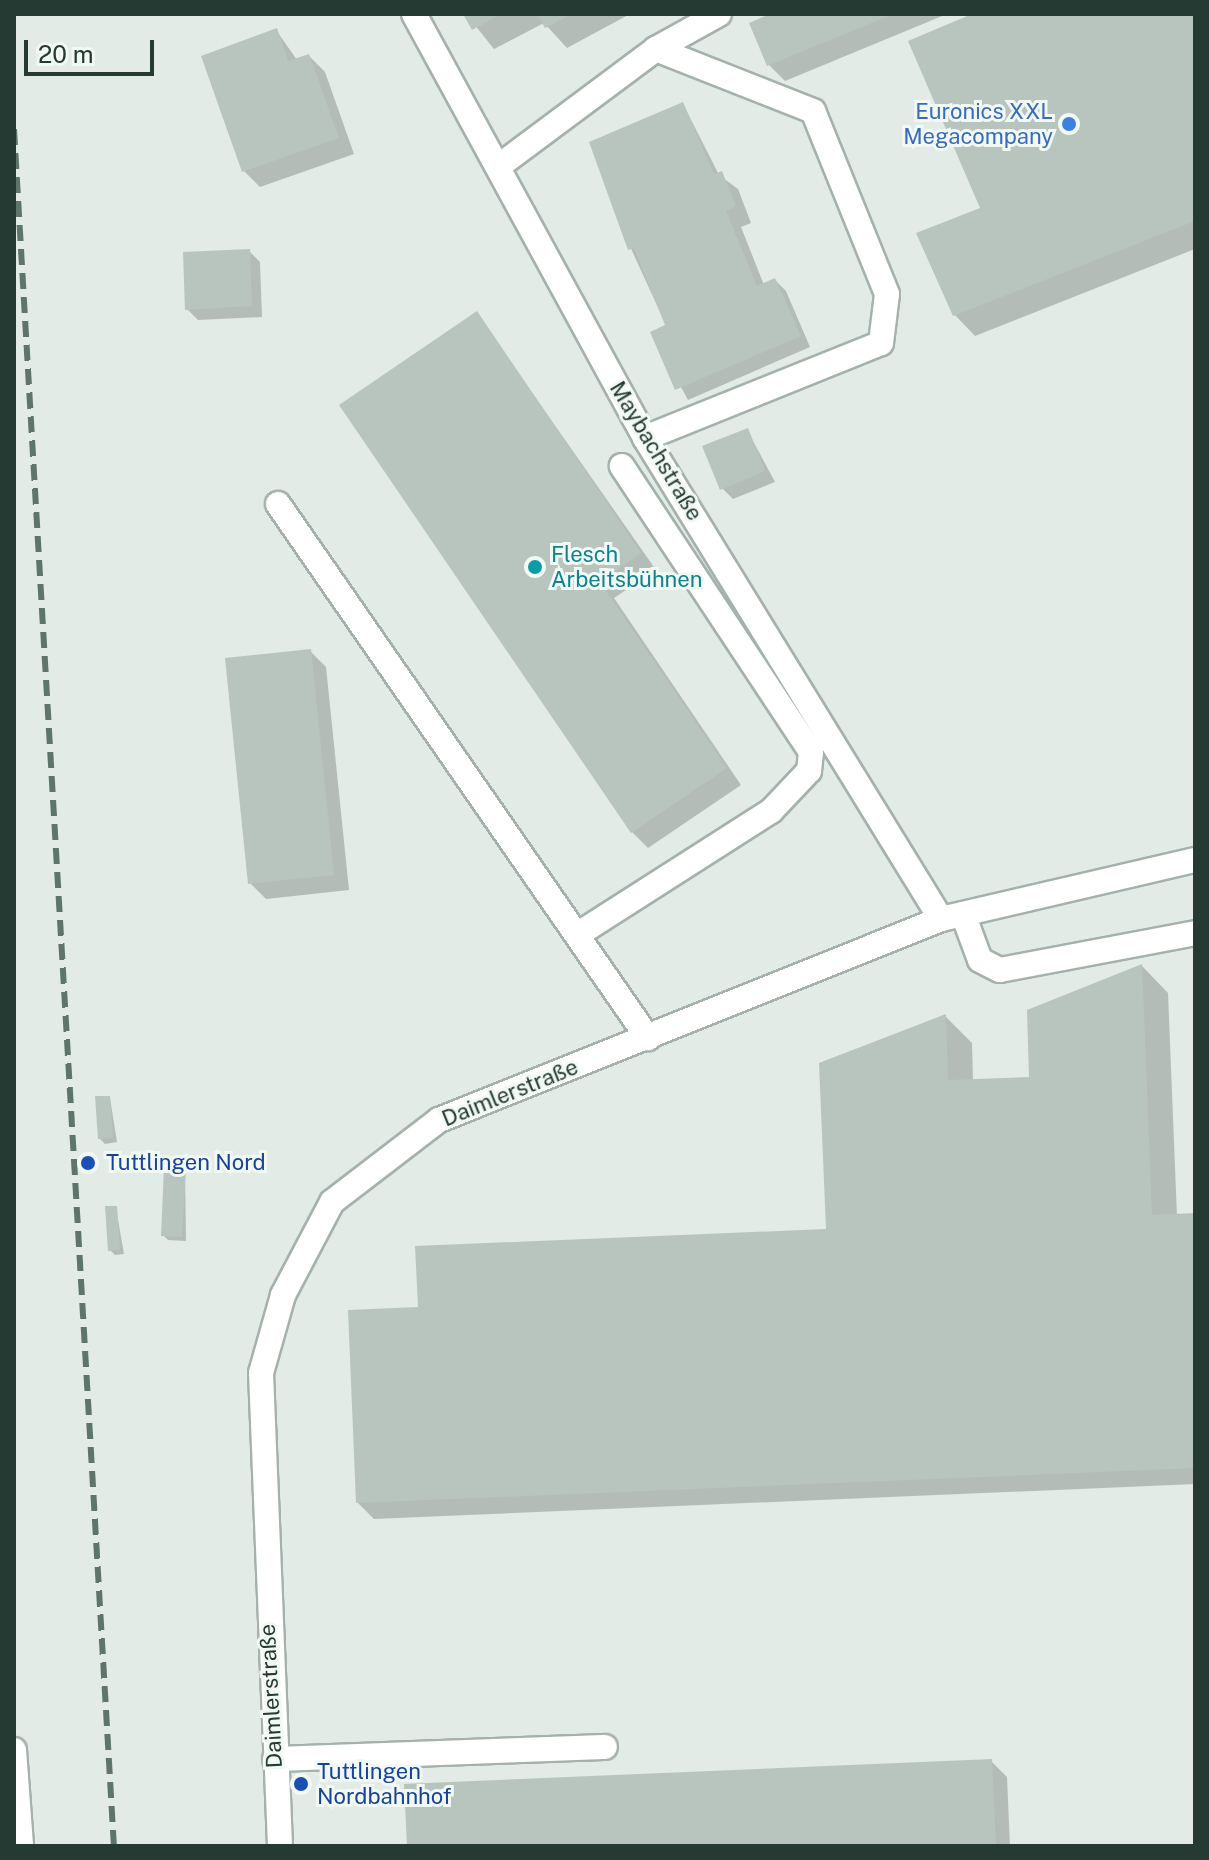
<!DOCTYPE html>
<html>
<head>
<meta charset="utf-8">
<style>
  body { margin:0 }
  #map { position:relative; width:1209px; height:1860px; overflow:hidden; background:#e2ebe6; font-family:"Public Sans",sans-serif }
  div>[style] { position:absolute }
  [style*='--x'] { left:calc(var(--x)*1px); top:calc(var(--y)*1px); width:calc(var(--w)*1px); rotate:calc(var(--a)*1deg) }
  .shadow>* { inset:0; background:#0003 }
  .building>* { inset:0; background:#b8c5bf }
  .roads { filter:drop-shadow(2px 0 #a5b2ac) drop-shadow(-2px 0 #a5b2ac) drop-shadow(0 2px #a5b2ac) drop-shadow(0 -2px #a5b2ac) }
  .minor>* { height:24px; margin:-12px; padding:0 12px; transform-origin:12px; border-radius:12px; background:#fff }
  .rail>* { height:6px; margin-top:-3px; transform-origin:0; background:repeating-linear-gradient(90deg,#5e756d 0 16px,transparent 0 24px) }
  .dots>* { width:22px; height:22px; translate:-50% -50%; box-sizing:border-box; border:4px solid #f2f8f4; border-radius:50% }
  span { translate:-50% -50%; white-space:nowrap; text-align:center; line-height:1.15; -webkit-text-stroke:6px #f2f8f4; paint-order:stroke }
  .shop-label { font-size:22px; color:#366cbe }
  .right { translate:-100% -50%; text-align:right }
  .street-label { font-size:22px; color:#243a32 }
  .culture-label { font-size:22px; color:#0d838f }
  .left { translate:0 -50%; text-align:left }
  .transit-label { font-size:22px; color:#164399 }
  .frame { position:absolute; inset:0; border:16px solid #243a32; pointer-events:none }
  .scale { position:absolute; left:24px; top:40px; width:130px; height:36px; box-sizing:border-box; border:4px solid #243a32; border-top:0; padding-left:10px; font-size:24px; line-height:28px; white-space:nowrap; color:#243a32; -webkit-text-stroke:6px #f2f8f4; paint-order:stroke }
</style>
</head>
<body>
<div id="map">
  <div class="shadow">
    <div style="clip-path:polygon(466px 14px,630px 14px,567px 48px,544px 23px,494px 49px)"></div>
    <div style="clip-path:polygon(775px 14px,947px 14px,785px 81px,769px 65px)"></div>
    <div style="clip-path:polygon(977px 14px,1195px 14px,1195px 249px,975px 336px,955px 315px,982px 209px)"></div>
    <div style="clip-path:polygon(276px 30px,297px 60px,309px 56px,325px 72px,354px 154px,260px 187px,244px 171px)"></div>
    <div style="clip-path:polygon(683px 104px,719px 175px,738px 189px,751px 223px,741px 227px,764px 285px,775px 280px,786px 291px,810px 347px,688px 400px,652px 333px,667px 327px,616px 216px)"></div>
    <div style="clip-path:polygon(249px 251px,260px 262px,262px 317px,198px 320px,187px 309px)"></div>
    <div style="clip-path:polygon(477px 314px,656px 570px,614px 598px,741px 785px,648px 848px,632px 832px)"></div>
    <div style="clip-path:polygon(747px 430px,775px 482px,733px 499px,722px 488px)"></div>
    <div style="clip-path:polygon(310px 651px,326px 667px,349px 890px,266px 899px,250px 883px)"></div>
    <div style="clip-path:polygon(1142px 966px,1168px 993px,1177px 1216px,1195px 1215px,1195px 1484px,374px 1519px,358px 1503px,420px 1309px,831px 1231px,945px 1016px,972px 1043px,973px 1081px,1031px 1079px)"></div>
    <div style="clip-path:polygon(110px 1098px,117px 1142px,105px 1144px,100px 1139px)"></div>
    <div style="clip-path:polygon(185px 1170px,186px 1241px,168px 1240px,163px 1235px)"></div>
    <div style="clip-path:polygon(116px 1208px,124px 1254px,115px 1255px,110px 1250px)"></div>
    <div style="clip-path:polygon(991px 1761px,1007px 1777px,1010px 1846px,409px 1846px)"></div>
  </div>
  <div class="building">
    <div style="clip-path:polygon(463px 14px,502px 14px,472px 30px)"></div>
    <div style="clip-path:polygon(537px 14px,572px 14px,545px 28px)"></div>
    <div style="clip-path:polygon(770px 14px,893px 14px,767px 66px,749px 23px)"></div>
    <div style="clip-path:polygon(972px 14px,1195px 14px,1195px 221px,953px 316px,916px 233px,980px 208px,908px 41px)"></div>
    <div style="clip-path:polygon(277px 28px,288px 61px,309px 54px,339px 138px,242px 172px,201px 56px)"></div>
    <div style="clip-path:polygon(683px 102px,714px 174px,722px 171px,736px 206px,726px 211px,757px 286px,775px 278px,801px 336px,675px 390px,650px 332px,665px 325px,634px 248px,628px 250px,589px 142px)"></div>
    <div style="clip-path:polygon(250px 249px,252px 306px,185px 310px,183px 252px)"></div>
    <div style="clip-path:polygon(477px 311px,641px 553px,600px 582px,727px 768px,631px 833px,339px 405px)"></div>
    <div style="clip-path:polygon(748px 428px,765px 471px,720px 490px,702px 446px)"></div>
    <div style="clip-path:polygon(311px 649px,334px 875px,248px 884px,225px 658px)"></div>
    <div style="clip-path:polygon(1142px 964px,1152px 1215px,1195px 1213px,1195px 1468px,356px 1503px,348px 1310px,418px 1307px,415px 1246px,826px 1229px,819px 1063px,946px 1014px,948px 1080px,1029px 1077px,1027px 1010px)"></div>
    <div style="clip-path:polygon(95px 1096px,110px 1096px,113px 1138px,98px 1139px)"></div>
    <div style="clip-path:polygon(164px 1167px,186px 1168px,182px 1237px,161px 1236px)"></div>
    <div style="clip-path:polygon(105px 1206px,117px 1206px,120px 1250px,108px 1251px)"></div>
    <div style="clip-path:polygon(992px 1759px,996px 1846px,407px 1846px,404px 1784px)"></div>
  </div>
  <div class="roads">
    <div class="minor">
      <div style="--x:414;--y:14;--w:483;--a:61.4"></div>
      <div style="--x:645;--y:438;--w:565;--a:58.39"></div>
      <div style="--x:499;--y:166;--w:196;--a:-36.7"></div>
      <div style="--x:656;--y:49;--w:72;--a:-29.1"></div>
      <div style="--x:645;--y:438;--w:254;--a:-21.9"></div>
      <div style="--x:881;--y:343;--w:49;--a:-83"></div>
      <div style="--x:887;--y:294;--w:197;--a:-112"></div>
      <div style="--x:813;--y:111;--w:169;--a:-158.5"></div>
      <div style="--x:278;--y:504;--w:650;--a:55.28"></div>
      <div style="--x:963;--y:914;--w:49;--a:69.7"></div>
      <div style="--x:980;--y:960;--w:22;--a:27"></div>
      <div style="--x:1000;--y:970;--w:198;--a:-10.7"></div>
      <div style="--x:577;--y:935;--w:230;--a:-32.6"></div>
      <div style="--x:771;--y:811;--w:55;--a:-46.5"></div>
      <div style="--x:809;--y:771;--w:19;--a:-84"></div>
      <div style="--x:811;--y:752;--w:343;--a:-123.5"></div>
      <div style="--x:14;--y:1750;--w:96;--a:85.8"></div>
      <div style="--x:275;--y:1759;--w:330;--a:-2.1"></div>
      <div style="--x:280;--y:1846;--w:473;--a:-92.3"></div>
      <div style="--x:261;--y:1373;--w:81;--a:-74.2"></div>
      <div style="--x:283;--y:1295;--w:105;--a:-62.2"></div>
      <div style="--x:332;--y:1202;--w:135;--a:-37.5"></div>
      <div style="--x:439;--y:1120;--w:541;--a:-21.82"></div>
      <div style="--x:941;--y:919;--w:261;--a:-13.1"></div>
    </div>
  </div>
  <div class="rail">
    <div style="--x:14;--y:129;--w:1720;--a:86.67"></div>
  </div>
  <div class="dots">
    <div style="left:1069px;top:124px;background:#3f7fe0"></div>
    <div style="left:535px;top:567px;background:#0f9aa8"></div>
    <div style="left:88px;top:1163px;background:#1a4fb4"></div>
    <div style="left:301px;top:1784px;background:#1a4fb4"></div>
  </div>
  <div class="shop-label">
    <span class="right" style="left:1053px;top:124px">Euronics XXL<br>Megacompany</span>
  </div>
  <div class="street-label">
    <span style="left:656px;top:451px;rotate:59deg">Maybachstraße</span>
    <span style="left:510px;top:1093px;rotate:-22deg">Daimlerstraße</span>
    <span style="left:271px;top:1696px;rotate:-93deg">Daimlerstraße</span>
  </div>
  <div class="culture-label">
    <span class="left" style="left:551px;top:567px">Flesch<br>Arbeitsbühnen</span>
  </div>
  <div class="transit-label">
    <span class="left" style="left:106px;top:1163px">Tuttlingen Nord</span>
    <span class="left" style="left:317px;top:1784px">Tuttlingen<br>Nordbahnhof</span>
  </div>
  <div class="frame"></div>
  <div class="scale">20 m</div>
</div>
</body>
</html>
